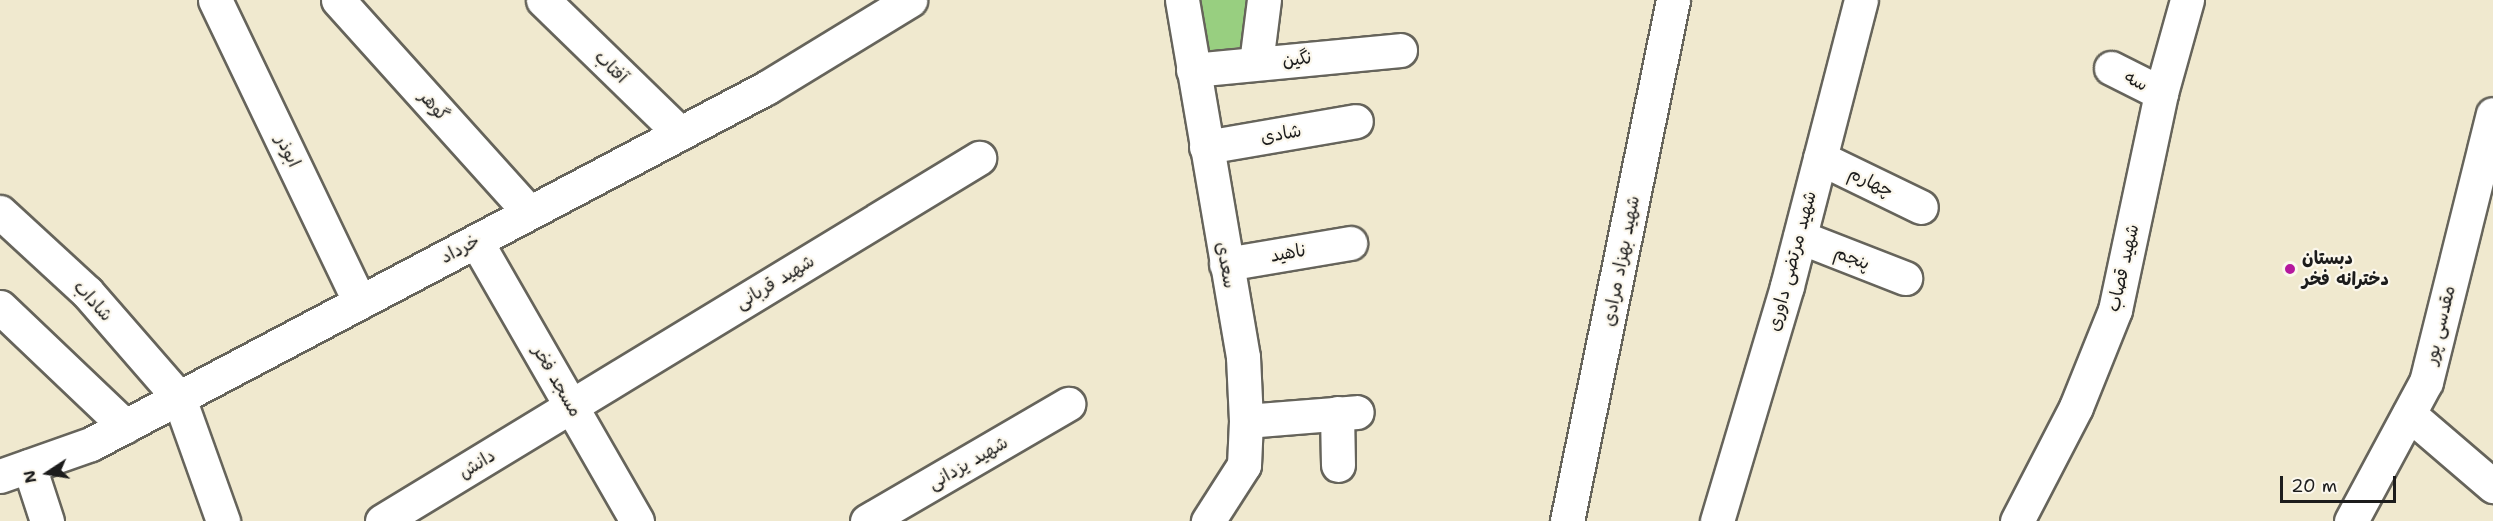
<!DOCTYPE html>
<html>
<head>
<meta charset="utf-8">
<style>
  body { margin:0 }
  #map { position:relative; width:2493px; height:521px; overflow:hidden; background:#f0e9cf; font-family:"Shantell Sans","Playpen Sans Arabic",sans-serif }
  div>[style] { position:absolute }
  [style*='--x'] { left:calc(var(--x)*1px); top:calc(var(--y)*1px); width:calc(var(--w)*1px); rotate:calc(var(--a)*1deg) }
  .green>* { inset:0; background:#98cf80 }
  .roads { filter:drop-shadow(2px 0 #66645b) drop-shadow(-2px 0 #66645b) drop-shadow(0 2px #66645b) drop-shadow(0 -2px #66645b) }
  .minor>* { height:33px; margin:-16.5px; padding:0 16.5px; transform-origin:16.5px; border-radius:16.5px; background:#fff }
  .major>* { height:33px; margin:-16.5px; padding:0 16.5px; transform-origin:16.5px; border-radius:16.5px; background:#fff }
  .dots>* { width:16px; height:16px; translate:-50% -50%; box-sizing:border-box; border:3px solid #fbf7ec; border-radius:50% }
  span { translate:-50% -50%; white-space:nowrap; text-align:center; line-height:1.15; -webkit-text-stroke:4.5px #fbf7ec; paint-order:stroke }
  .street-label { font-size:18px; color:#1c1c1c }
  .poi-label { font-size:18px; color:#1c1c1c; font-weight:700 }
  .left { translate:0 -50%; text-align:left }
  .north { position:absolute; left:18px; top:443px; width:60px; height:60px; -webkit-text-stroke:4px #fbf7ec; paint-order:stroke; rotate:258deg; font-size:16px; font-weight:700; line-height:24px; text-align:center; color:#1c1c1c }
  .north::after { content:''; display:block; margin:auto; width:21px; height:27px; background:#1c1c1c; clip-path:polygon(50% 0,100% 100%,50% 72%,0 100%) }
  .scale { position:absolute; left:2280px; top:476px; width:116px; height:27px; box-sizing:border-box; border:3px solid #1c1c1c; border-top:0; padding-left:8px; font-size:18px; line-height:21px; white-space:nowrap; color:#1c1c1c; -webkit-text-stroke:4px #fbf7ec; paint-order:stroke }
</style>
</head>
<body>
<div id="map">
  <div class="green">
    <div style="clip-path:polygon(1196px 0,1253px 0,1248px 46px,1204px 52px)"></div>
  </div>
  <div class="roads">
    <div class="minor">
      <div style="--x:215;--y:0;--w:335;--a:64.4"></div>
      <div style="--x:338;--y:0;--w:285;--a:48"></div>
      <div style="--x:543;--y:0;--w:191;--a:44.2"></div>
      <div style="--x:1182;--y:0;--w:362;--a:80.3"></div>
      <div style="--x:1243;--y:357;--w:64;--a:87.3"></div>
      <div style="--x:1246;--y:421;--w:44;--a:92.6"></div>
      <div style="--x:1244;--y:465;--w:67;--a:122.7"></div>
      <div style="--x:1256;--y:63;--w:64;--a:-82.8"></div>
      <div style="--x:2111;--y:68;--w:56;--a:26.6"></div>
      <div style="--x:1193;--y:70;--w:208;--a:-5.5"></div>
      <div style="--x:1206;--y:147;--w:152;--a:-9.8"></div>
      <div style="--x:1820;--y:158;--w:112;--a:25.9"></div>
      <div style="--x:0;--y:212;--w:118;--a:42.6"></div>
      <div style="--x:87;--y:292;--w:140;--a:49"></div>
      <div style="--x:179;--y:398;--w:131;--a:70.3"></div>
      <div style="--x:1800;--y:237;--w:113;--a:21.3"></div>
      <div style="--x:476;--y:241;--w:323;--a:60.1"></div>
      <div style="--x:1226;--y:264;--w:126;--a:-9.6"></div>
      <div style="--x:0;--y:307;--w:173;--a:43.6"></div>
      <div style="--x:1337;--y:413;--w:52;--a:88.9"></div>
      <div style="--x:2409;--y:414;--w:111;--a:40.6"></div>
      <div style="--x:1246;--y:421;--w:111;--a:-4.6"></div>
      <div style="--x:29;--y:466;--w:58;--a:71.9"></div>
      <div style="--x:382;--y:521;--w:699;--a:-31.3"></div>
      <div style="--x:867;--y:521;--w:233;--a:-30.2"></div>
      <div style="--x:1567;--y:521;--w:532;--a:-78.5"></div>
      <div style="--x:1717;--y:521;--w:245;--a:-73.4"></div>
      <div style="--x:1787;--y:286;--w:295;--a:-75.5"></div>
      <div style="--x:2017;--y:521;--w:128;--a:-62.6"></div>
      <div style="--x:2076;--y:407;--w:105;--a:-68.1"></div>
      <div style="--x:2115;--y:310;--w:222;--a:-78"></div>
      <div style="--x:2161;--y:93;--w:97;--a:-74.4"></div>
      <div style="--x:2351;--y:521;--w:158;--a:-61.7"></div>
      <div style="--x:2426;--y:382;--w:276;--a:-76"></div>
    </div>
    <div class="major">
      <div style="--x:0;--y:476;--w:96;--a:-19.4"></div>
      <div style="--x:91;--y:444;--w:763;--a:-27.81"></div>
      <div style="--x:766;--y:88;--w:169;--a:-31.4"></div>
    </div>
  </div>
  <div class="dots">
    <div style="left:2290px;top:269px;background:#b5179e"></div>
  </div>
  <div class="street-label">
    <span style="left:1297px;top:59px;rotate:-6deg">نگین</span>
    <span style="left:611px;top:67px;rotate:44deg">آفتاب</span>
    <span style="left:2136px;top:81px;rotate:27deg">سه</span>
    <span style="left:434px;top:106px;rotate:48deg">گوهر</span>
    <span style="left:1281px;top:134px;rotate:-10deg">شادی</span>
    <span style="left:288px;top:151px;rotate:64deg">ابوذر</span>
    <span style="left:1871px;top:182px;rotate:26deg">چهارم</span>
    <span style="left:460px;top:249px;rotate:-28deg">خرداد</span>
    <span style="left:1288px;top:253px;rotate:-10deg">ناهید</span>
    <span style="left:1852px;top:258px;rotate:21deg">پنجم</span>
    <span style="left:1621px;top:261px;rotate:-79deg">شهید بهزاد مرادی</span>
    <span style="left:1792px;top:261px;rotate:-75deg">شهید مرتضی داوری</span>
    <span style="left:1226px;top:265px;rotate:80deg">سعدی</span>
    <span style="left:2123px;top:268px;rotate:-77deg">شهید قصاب</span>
    <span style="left:775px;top:282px;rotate:-31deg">شهید قربانی</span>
    <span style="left:93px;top:301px;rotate:47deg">شاداب</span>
    <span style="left:2440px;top:325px;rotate:-76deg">مقدسی پور</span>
    <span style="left:557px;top:381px;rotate:60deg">مسجد فخر</span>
    <span style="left:968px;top:463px;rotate:-30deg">شهید یزدانی</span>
    <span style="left:477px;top:464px;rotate:-31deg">دانش</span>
  </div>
  <div class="poi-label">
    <span class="left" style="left:2302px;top:269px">دبستان<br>دخترانه فخر</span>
  </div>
  <div class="north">N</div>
  <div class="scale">20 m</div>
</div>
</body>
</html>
